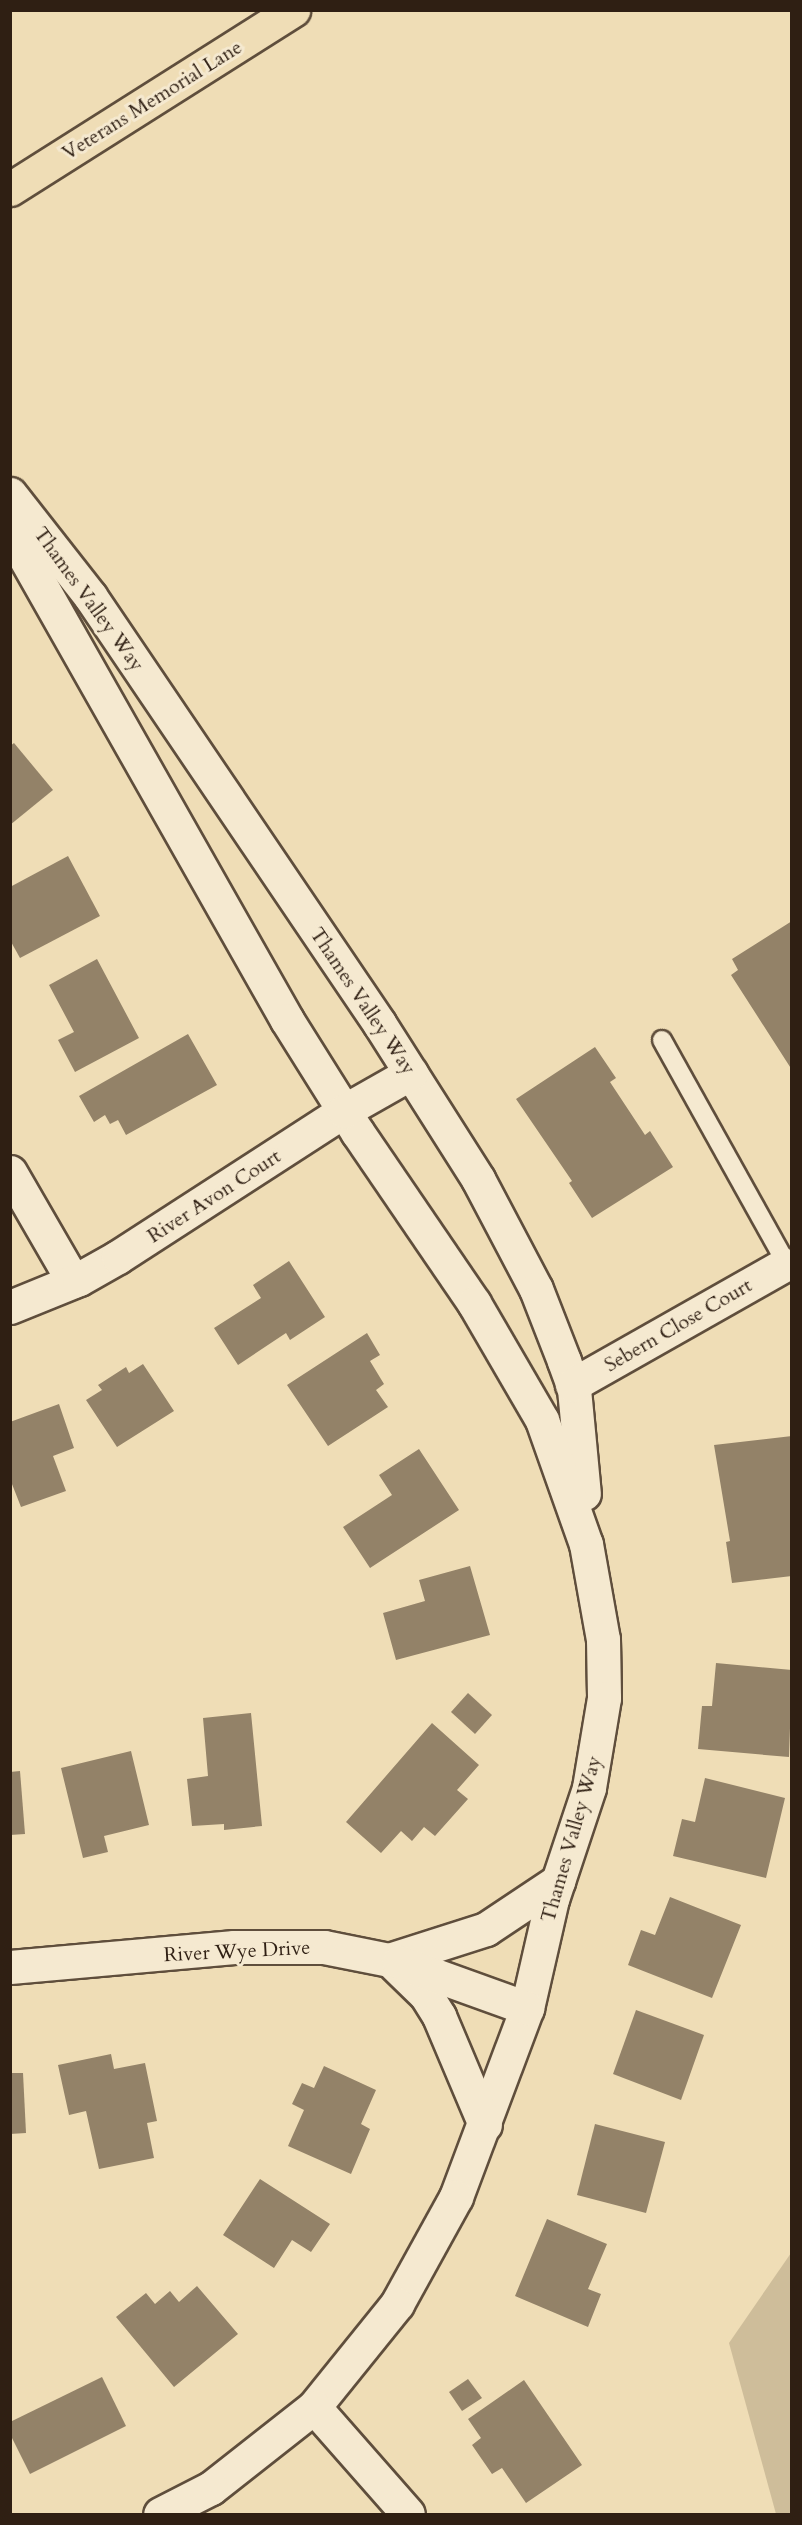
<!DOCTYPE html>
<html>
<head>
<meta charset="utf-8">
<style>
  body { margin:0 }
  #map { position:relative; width:802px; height:2525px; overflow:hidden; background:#efddb6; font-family:Cardo,serif }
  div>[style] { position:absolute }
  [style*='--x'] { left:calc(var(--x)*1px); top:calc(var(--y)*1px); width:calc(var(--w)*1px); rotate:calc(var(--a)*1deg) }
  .green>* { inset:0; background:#cebd9a }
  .building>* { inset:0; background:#938268 }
  .roads { filter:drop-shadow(2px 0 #5f4e3c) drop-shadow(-2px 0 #5f4e3c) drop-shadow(0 2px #5f4e3c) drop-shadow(0 -2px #5f4e3c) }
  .lane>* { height:18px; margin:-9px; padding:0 9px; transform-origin:9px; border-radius:9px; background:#f5e9d0 }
  .street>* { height:33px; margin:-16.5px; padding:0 16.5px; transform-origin:16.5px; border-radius:16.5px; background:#f5e9d0 }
  .primary>* { height:33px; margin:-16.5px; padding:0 16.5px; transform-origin:16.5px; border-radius:16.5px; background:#efddb6 }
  span { translate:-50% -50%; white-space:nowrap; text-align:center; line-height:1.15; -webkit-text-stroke:6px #f5e9d0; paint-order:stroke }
  .street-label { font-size:20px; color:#2f1f13 }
  .frame { position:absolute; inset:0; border:12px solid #2f1f13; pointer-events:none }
</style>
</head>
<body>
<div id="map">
  <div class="green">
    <div style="clip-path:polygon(791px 2253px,791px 2514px,776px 2514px,729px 2343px)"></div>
  </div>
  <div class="building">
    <div style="clip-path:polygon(14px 743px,53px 790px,10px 825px,10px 746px)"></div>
    <div style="clip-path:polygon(68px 856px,100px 916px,20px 958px,10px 940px,10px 887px)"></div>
    <div style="clip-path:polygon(792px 921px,792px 1070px,731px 975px,738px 970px,732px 959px)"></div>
    <div style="clip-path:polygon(97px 959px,139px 1038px,75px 1072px,58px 1040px,74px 1032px,49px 985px)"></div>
    <div style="clip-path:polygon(188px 1034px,217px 1085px,126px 1135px,118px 1120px,110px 1124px,105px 1115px,94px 1122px,79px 1096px)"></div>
    <div style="clip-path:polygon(595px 1047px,616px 1078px,610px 1082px,645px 1135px,650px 1131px,673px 1167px,592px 1218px,569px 1183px,572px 1181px,516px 1099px)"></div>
    <div style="clip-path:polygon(289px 1261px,325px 1317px,290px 1340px,286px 1333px,238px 1365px,214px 1328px,261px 1298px,253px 1285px)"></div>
    <div style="clip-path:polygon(367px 1333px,380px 1355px,370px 1361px,384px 1384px,376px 1390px,388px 1407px,328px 1446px,287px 1385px)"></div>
    <div style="clip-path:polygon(143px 1364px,174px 1411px,117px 1447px,86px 1400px,102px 1390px,98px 1385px,126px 1367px,129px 1373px)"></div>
    <div style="clip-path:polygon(59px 1404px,74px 1448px,53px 1456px,66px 1491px,21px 1507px,10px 1479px,10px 1422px)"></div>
    <div style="clip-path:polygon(792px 1436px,792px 1576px,732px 1583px,726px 1542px,730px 1541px,714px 1445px)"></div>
    <div style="clip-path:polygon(419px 1449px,459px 1510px,370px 1568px,343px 1527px,392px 1495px,379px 1475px)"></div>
    <div style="clip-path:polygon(470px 1566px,490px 1635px,396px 1660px,383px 1613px,425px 1601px,419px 1580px)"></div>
    <div style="clip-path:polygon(716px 1663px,792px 1670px,789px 1757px,698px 1749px,702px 1706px,712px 1706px)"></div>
    <div style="clip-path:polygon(468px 1693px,492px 1715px,475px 1734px,451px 1712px)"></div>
    <div style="clip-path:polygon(251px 1713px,262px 1826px,224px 1830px,224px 1824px,192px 1826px,187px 1779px,208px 1776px,203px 1718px)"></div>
    <div style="clip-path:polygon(432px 1723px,479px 1765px,457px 1790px,468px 1799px,435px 1836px,424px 1827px,412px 1841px,401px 1831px,381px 1853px,346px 1822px)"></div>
    <div style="clip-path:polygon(131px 1751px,149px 1825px,104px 1836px,108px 1852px,83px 1858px,61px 1768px)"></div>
    <div style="clip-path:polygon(20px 1771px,25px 1834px,10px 1835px,10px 1772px)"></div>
    <div style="clip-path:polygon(705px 1778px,785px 1798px,766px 1878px,673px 1856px,682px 1819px,695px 1822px)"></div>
    <div style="clip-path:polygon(670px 1897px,741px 1925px,712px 1998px,628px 1965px,641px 1930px,655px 1935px)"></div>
    <div style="clip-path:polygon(636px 2010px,704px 2035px,681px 2100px,613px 2074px)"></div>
    <div style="clip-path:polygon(111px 2054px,114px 2069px,145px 2063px,157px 2121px,147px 2123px,154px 2158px,99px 2169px,86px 2111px,69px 2115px,58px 2065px)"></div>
    <div style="clip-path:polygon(324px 2066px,376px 2090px,361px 2124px,370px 2129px,351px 2174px,288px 2146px,304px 2110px,292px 2104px,302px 2083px,314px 2088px)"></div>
    <div style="clip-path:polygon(10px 2073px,23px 2073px,26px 2133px,10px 2134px)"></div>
    <div style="clip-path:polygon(595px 2124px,665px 2142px,646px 2213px,577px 2195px)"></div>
    <div style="clip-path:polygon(260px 2179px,330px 2224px,311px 2252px,292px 2240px,274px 2268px,223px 2235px)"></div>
    <div style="clip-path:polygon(547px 2219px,607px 2244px,588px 2289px,601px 2294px,588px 2327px,515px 2296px)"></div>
    <div style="clip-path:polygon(197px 2286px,238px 2334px,174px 2387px,116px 2317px,146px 2293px,155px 2304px,170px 2291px,179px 2302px)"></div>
    <div style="clip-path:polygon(102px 2377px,126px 2426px,30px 2474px,10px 2434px,10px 2422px)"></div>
    <div style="clip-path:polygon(468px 2379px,482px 2398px,462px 2411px,449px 2392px)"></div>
    <div style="clip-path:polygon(524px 2380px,582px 2465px,526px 2503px,502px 2468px,492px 2474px,472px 2445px,481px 2438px,468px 2419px)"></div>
  </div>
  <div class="roads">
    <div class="lane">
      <div style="--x:662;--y:1040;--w:261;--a:60.9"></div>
    </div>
    <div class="street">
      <div style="--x:10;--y:494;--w:130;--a:51.9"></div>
      <div style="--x:90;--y:596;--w:516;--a:55.91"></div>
      <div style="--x:379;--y:1023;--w:185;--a:57.6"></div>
      <div style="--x:478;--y:1179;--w:124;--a:62.2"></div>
      <div style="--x:536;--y:1289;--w:77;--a:68.7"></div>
      <div style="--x:564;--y:1361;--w:30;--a:70"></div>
      <div style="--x:574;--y:1389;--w:105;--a:84.6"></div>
      <div style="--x:10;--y:531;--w:562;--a:60.47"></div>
      <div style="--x:287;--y:1020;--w:133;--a:57.9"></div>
      <div style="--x:358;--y:1133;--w:206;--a:55.7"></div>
      <div style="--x:474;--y:1303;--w:135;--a:59.8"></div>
      <div style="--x:542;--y:1420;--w:132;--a:70.5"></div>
      <div style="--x:586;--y:1544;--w:97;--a:79.9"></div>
      <div style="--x:603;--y:1639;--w:59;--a:89"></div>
      <div style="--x:604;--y:1698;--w:91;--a:99.5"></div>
      <div style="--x:589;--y:1788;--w:117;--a:108.4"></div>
      <div style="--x:552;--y:1899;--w:112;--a:102.9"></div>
      <div style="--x:527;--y:2008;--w:202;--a:110.6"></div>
      <div style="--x:456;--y:2197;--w:122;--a:118.9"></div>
      <div style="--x:397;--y:2304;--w:132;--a:128.9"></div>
      <div style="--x:314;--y:2407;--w:131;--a:141.8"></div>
      <div style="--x:211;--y:2488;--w:57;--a:153"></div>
      <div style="--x:10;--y:1172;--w:126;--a:60"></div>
      <div style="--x:10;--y:1307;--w:74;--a:-22.1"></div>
      <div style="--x:79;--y:1279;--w:45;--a:-29.4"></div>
      <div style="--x:118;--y:1257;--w:269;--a:-32.9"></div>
      <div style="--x:344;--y:1111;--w:77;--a:-29.6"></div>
      <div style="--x:572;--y:1385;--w:244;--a:-29.5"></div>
      <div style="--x:389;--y:1960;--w:102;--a:-17.7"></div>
      <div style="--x:486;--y:1929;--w:87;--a:-33.7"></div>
      <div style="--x:395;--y:1965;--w:43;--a:44.1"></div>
      <div style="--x:426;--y:1995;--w:25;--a:58"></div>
      <div style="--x:439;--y:2016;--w:118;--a:67.1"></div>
      <div style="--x:10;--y:1967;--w:225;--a:-5.1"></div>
      <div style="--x:234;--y:1947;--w:90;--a:0"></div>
      <div style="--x:324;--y:1947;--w:76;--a:11.3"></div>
      <div style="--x:399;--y:1962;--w:136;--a:19.8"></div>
      <div style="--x:314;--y:2407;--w:142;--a:48.7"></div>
    </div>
    <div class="primary">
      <div style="--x:10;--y:189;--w:335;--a:-32.3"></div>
    </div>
  </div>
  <div class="street-label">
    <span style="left:152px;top:100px;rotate:-32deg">Veterans Memorial Lane</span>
    <span style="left:89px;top:599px;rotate:54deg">Thames Valley Way</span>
    <span style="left:363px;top:1001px;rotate:56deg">Thames Valley Way</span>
    <span style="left:214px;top:1196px;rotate:-33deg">River Avon Court</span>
    <span style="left:678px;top:1325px;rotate:-30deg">Sebern Close Court</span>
    <span style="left:571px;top:1839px;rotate:-74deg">Thames Valley Way</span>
    <span style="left:237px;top:1951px;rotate:-3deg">River Wye Drive</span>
  </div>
  <div class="frame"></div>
</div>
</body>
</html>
